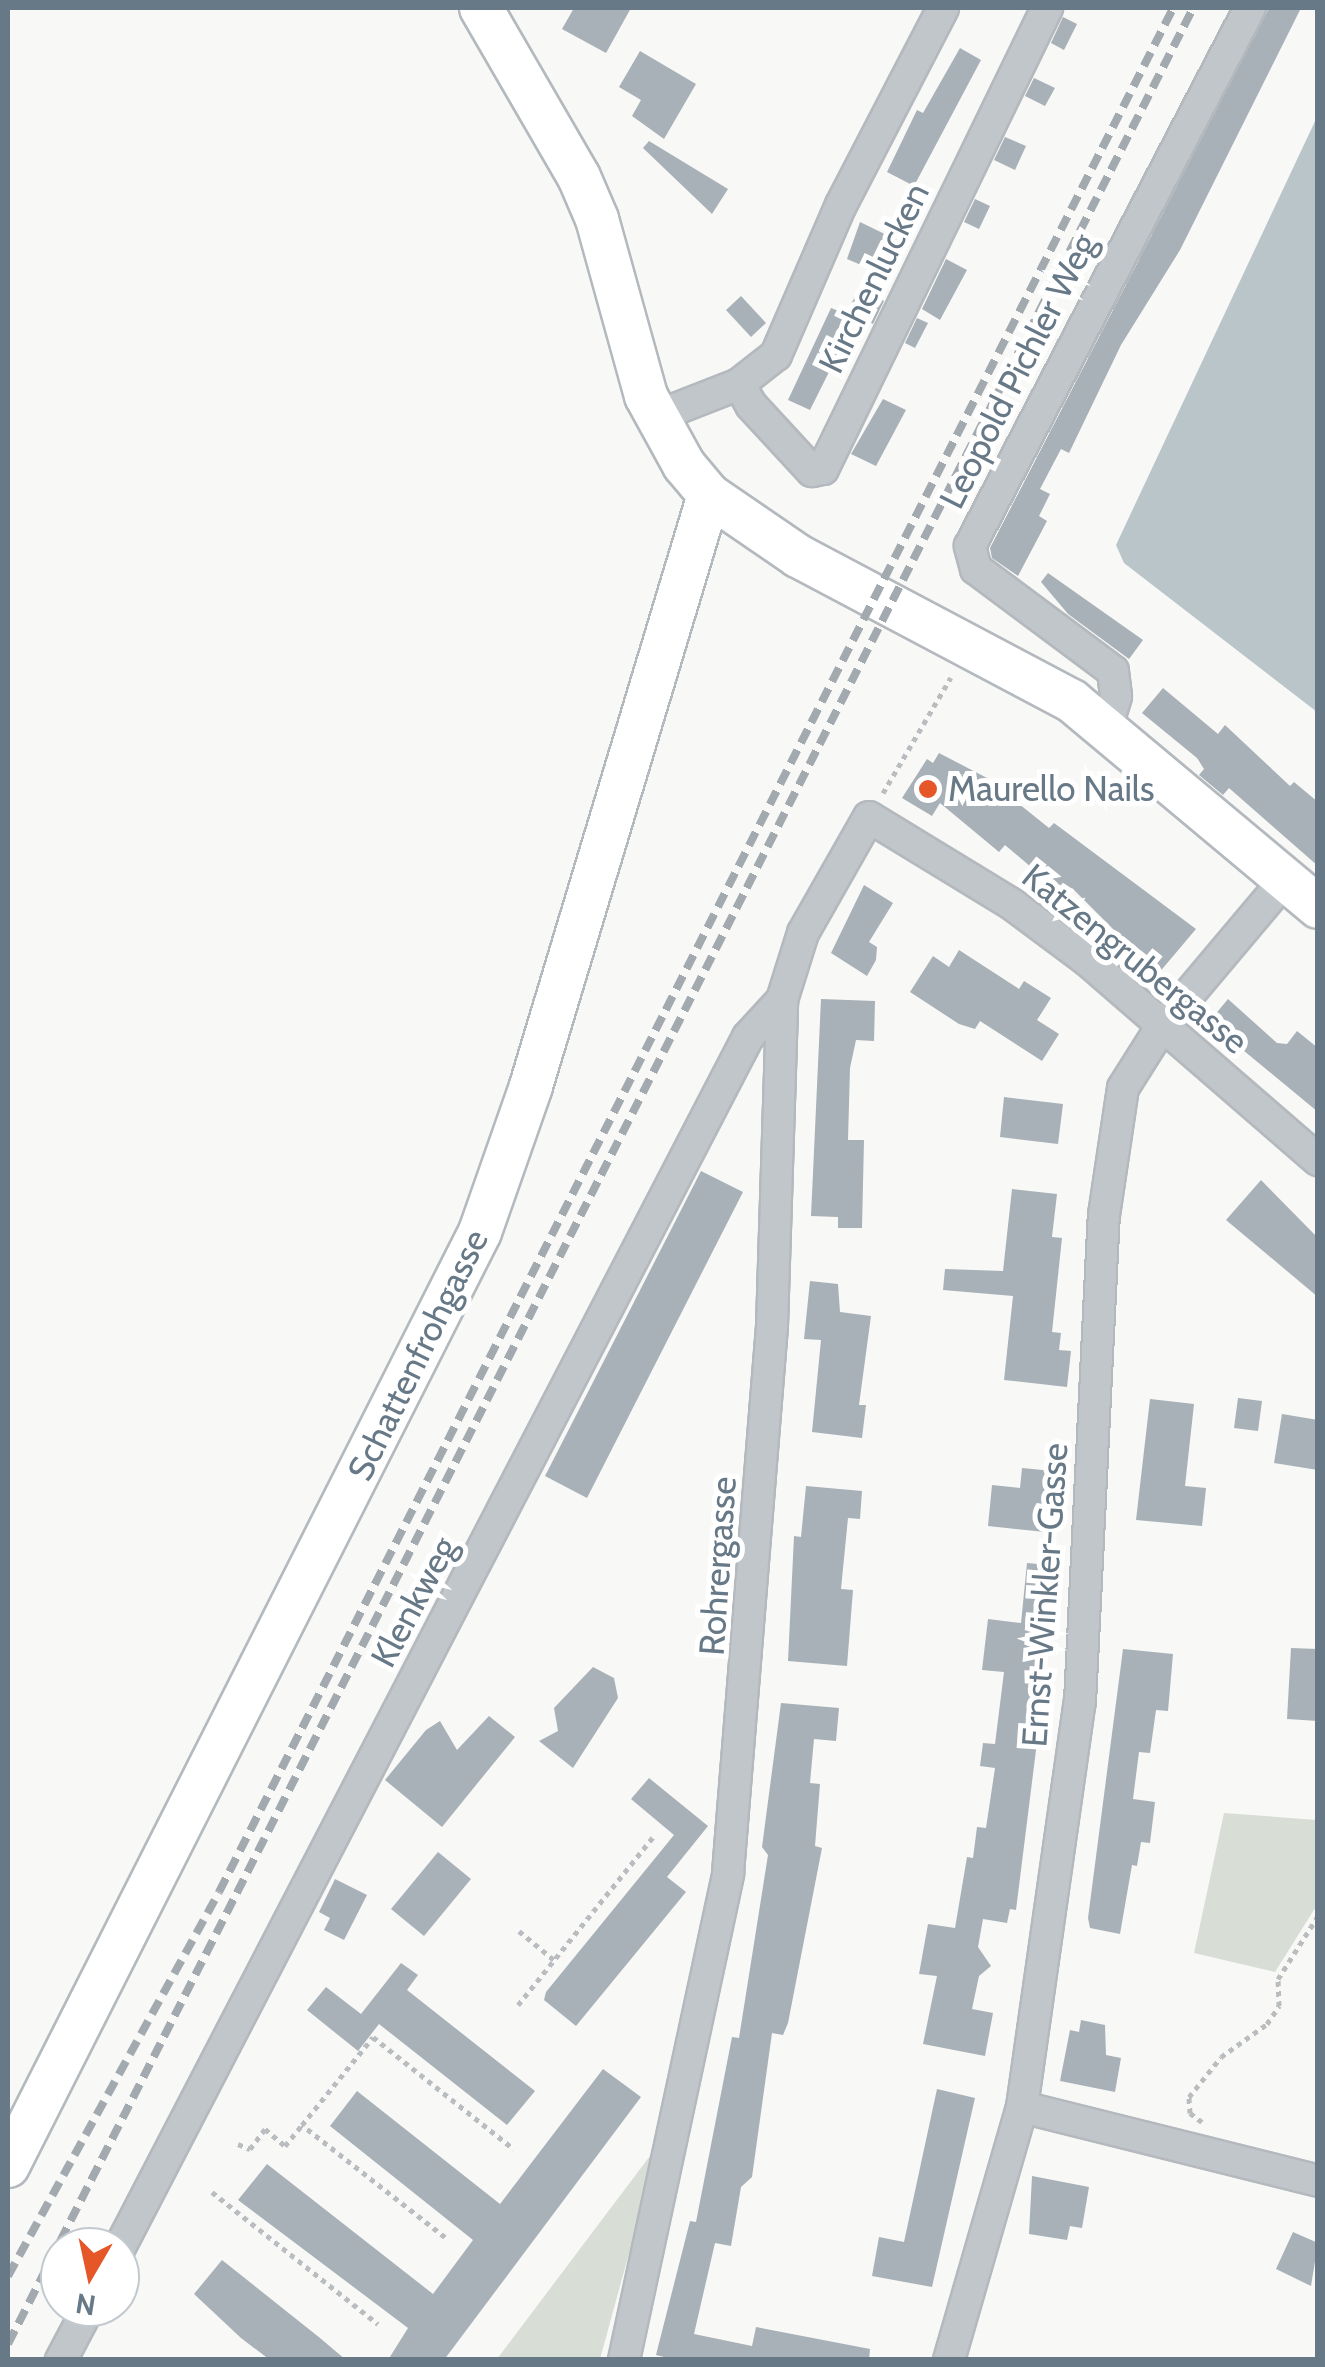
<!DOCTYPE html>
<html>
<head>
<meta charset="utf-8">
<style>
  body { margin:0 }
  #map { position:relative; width:1325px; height:2367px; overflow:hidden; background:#f8f8f6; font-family:Cabin,sans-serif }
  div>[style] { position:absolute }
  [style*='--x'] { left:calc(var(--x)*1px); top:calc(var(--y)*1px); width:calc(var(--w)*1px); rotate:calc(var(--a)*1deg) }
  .green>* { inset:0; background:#d8ddd5 }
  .water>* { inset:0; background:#b9c5c9 }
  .building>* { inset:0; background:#a8b1b7 }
  .path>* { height:5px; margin-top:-2.5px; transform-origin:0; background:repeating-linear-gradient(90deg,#b9bdc0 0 5px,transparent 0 10px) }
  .roads { filter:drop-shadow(2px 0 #b4b9be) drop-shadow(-2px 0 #b4b9be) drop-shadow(0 2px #b4b9be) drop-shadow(0 -2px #b4b9be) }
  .street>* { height:30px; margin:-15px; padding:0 15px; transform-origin:15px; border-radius:15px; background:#c1c6ca }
  .secondary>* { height:42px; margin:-21px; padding:0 21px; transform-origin:21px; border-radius:21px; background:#fff }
  .rail>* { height:8px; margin-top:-4px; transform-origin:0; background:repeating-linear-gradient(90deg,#a2a9af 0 15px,transparent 0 23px) }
  .dots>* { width:28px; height:28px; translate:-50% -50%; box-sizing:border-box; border:5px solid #fff; border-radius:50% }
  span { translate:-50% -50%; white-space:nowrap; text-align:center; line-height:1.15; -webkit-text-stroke:10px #fff; paint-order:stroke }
  .street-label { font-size:35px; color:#677887 }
  .poi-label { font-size:35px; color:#677887 }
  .left { translate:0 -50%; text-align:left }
  .frame { position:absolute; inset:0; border:10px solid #677887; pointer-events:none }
  .north { position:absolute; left:40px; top:2227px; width:100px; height:100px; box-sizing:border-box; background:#fff; border:2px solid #c2c9cf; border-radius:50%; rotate:189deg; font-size:28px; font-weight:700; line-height:40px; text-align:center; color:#677887 }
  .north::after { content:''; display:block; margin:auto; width:35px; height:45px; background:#e55729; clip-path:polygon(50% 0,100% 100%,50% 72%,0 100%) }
</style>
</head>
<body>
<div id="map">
  <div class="green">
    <div style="clip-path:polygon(1224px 1813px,1317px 1820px,1317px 1905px,1275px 1972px,1194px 1953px)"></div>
    <div style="clip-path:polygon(659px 2144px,600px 2359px,497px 2359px)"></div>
  </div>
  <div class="water">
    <div style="clip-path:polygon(1317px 117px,1318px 712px,1317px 712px,1124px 563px,1116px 545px)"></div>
  </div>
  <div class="building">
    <div style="clip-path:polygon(574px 8px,631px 8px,606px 53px,562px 29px)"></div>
    <div style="clip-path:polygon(1269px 8px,1301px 8px,1180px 250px,1121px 345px,1069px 453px,1061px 449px,1040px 489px,1050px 494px,1039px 516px,1047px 521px,1018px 576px,992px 558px,990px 548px)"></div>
    <div style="clip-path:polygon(1063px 17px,1077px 24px,1064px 50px,1051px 43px)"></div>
    <div style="clip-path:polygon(960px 48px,981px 60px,914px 186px,887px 172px,917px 110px,923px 113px)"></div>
    <div style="clip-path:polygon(640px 51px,696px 84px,664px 139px,632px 116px,641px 100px,619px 87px)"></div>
    <div style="clip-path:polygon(1034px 78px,1055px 88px,1045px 106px,1025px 96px)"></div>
    <div style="clip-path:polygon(1005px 137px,1026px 146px,1015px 170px,994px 160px)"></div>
    <div style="clip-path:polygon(649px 141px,728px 189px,712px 214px,643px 148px)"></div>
    <div style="clip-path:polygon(975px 199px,990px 206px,979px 229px,964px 222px)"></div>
    <div style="clip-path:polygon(860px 222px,897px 240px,880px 273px,847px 259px)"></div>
    <div style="clip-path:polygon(946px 259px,967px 270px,940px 320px,922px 309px)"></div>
    <div style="clip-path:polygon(859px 289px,884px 301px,873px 324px,848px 310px)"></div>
    <div style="clip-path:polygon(741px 296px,766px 323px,751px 337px,726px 310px)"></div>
    <div style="clip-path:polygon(831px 308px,856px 318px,810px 410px,788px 400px)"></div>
    <div style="clip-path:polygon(917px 318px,928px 323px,915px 348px,905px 343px)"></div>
    <div style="clip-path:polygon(883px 399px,906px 410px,876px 466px,851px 454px)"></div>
    <div style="clip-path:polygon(1048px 573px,1143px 640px,1129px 659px,1068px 614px,1041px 582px)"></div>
    <div style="clip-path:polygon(1163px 688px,1218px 734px,1225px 725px,1290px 786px,1294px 782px,1318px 802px,1318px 866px,1229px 788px,1223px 795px,1199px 775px,1204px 769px,1197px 758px,1142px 713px)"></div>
    <div style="clip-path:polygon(939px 753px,987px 778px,1049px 828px,1054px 823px,1196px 929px,1158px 974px,1072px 888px,1065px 896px,1005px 845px,999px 852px,940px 803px,932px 816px,902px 798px,927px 759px,933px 763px)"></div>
    <div style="clip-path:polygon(864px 885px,893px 903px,869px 942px,877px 947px,876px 960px,867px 976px,831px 953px)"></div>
    <div style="clip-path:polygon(959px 950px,1019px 989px,1024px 981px,1051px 998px,1037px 1020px,1059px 1034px,1042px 1061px,980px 1021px,975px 1029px,959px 1024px,910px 992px,933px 956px,949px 967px)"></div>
    <div style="clip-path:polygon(821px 999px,875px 1001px,874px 1041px,856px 1040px,850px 1068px,848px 1140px,864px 1140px,862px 1228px,838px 1228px,838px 1217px,811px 1216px)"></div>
    <div style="clip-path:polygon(1228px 999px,1277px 1043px,1287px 1044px,1297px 1031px,1318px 1048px,1318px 1112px,1209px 1022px)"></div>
    <div style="clip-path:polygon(1004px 1097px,1063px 1104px,1058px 1144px,1000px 1137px)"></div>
    <div style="clip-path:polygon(701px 1171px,743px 1192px,587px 1498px,545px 1476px)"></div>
    <div style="clip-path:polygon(1261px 1180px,1318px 1238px,1318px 1297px,1226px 1220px)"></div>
    <div style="clip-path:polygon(1012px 1189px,1057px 1194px,1052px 1237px,1062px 1238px,1052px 1332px,1061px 1333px,1059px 1350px,1071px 1351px,1067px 1387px,1004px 1380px,1013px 1296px,943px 1290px,945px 1269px,1003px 1271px)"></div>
    <div style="clip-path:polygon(810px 1281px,838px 1284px,840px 1312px,871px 1316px,859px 1405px,866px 1405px,862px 1438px,812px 1432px,821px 1340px,804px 1339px)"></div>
    <div style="clip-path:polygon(1238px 1398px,1262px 1401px,1258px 1431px,1234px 1428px)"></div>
    <div style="clip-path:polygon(1150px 1399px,1194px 1404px,1185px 1486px,1206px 1488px,1202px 1526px,1136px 1520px)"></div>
    <div style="clip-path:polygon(1282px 1414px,1318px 1420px,1318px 1470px,1274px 1463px)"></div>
    <div style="clip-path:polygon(1022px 1468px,1063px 1472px,1059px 1519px,1047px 1518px,1045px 1532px,988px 1526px,992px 1485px,1020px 1488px)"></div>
    <div style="clip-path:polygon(806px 1486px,862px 1491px,860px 1519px,848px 1518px,841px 1589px,853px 1590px,847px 1666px,788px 1661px,794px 1536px,801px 1537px)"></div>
    <div style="clip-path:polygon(1027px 1563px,1059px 1566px,1016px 1910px,1010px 1909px,1007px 1923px,983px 1919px,978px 1947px,991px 1966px,979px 1976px,972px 2009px,993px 2013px,985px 2056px,923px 2044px,937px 1976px,919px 1974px,928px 1924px,955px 1928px,967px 1857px,973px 1858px,977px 1827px,986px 1828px,995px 1768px,980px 1766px,983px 1743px,995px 1744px,1004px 1672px,982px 1670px,988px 1619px,1021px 1623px)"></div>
    <div style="clip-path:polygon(1291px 1648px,1318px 1649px,1318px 1721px,1287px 1719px)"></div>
    <div style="clip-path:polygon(1123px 1649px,1173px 1654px,1168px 1711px,1156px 1710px,1150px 1753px,1139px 1752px,1133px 1799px,1155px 1802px,1150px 1843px,1141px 1842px,1137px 1866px,1132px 1865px,1120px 1934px,1090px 1928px,1088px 1918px)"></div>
    <div style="clip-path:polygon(593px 1667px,614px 1678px,618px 1698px,573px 1768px,539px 1741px,558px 1731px,554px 1708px)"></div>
    <div style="clip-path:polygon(781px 1703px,839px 1708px,836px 1741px,814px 1739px,810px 1783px,820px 1784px,815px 1846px,822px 1848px,788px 2023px,783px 2035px,772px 2033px,752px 2177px,741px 2187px,731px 2246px,715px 2243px,694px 2334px,752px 2346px,756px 2327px,870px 2349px,869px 2360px,676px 2360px,656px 2355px,690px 2221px,696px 2222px,732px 2037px,739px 2038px,768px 1855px,762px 1847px)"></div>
    <div style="clip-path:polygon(489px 1716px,515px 1737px,442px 1827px,385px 1780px,426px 1730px,440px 1721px,457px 1750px)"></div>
    <div style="clip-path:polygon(649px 1778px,708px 1826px,667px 1877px,686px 1892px,576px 2026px,544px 2000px,546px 1992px,674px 1835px,631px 1799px)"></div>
    <div style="clip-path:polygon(438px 1852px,471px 1879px,424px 1936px,391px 1909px)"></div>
    <div style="clip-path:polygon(335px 1879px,367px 1895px,344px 1940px,324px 1930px,330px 1918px,319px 1912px)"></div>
    <div style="clip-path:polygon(401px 1963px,418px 1975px,407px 1990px,535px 2091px,507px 2125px,379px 2024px,358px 2051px,307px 2010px,326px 1987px,361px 2014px)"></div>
    <div style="clip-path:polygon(1081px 2020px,1105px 2025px,1106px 2055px,1121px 2058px,1115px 2092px,1060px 2081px,1070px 2030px,1079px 2032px)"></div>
    <div style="clip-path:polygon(603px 2069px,641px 2097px,444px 2360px,388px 2360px,408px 2328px,238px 2200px,267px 2164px,433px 2294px,473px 2240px,330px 2126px,357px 2091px,500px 2204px)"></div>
    <div style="clip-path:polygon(937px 2089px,975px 2098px,932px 2287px,872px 2276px,879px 2237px,904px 2242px)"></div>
    <div style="clip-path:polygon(1032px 2176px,1089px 2187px,1082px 2228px,1070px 2226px,1067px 2240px,1029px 2234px)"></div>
    <div style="clip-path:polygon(1293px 2232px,1318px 2243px,1311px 2286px,1276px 2269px)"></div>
    <div style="clip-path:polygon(222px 2260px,320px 2338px,346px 2360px,270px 2360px,241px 2338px,194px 2294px)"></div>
  </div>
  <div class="path">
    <div style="--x:883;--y:793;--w:134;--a:-59.6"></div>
    <div style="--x:519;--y:1931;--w:45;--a:39.6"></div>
    <div style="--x:518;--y:2005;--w:216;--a:-51.2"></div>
    <div style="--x:1202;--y:2122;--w:15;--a:-143"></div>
    <div style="--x:1190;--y:2113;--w:16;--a:-94"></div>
    <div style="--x:1189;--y:2097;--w:51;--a:-51.3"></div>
    <div style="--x:1221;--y:2057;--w:57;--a:-35.7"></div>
    <div style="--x:1267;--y:2024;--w:22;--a:-56"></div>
    <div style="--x:1279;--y:2006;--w:27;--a:-92"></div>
    <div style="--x:1278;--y:1979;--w:75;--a:-57.6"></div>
    <div style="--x:238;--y:2144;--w:13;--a:23"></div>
    <div style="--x:250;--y:2149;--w:25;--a:-53"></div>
    <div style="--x:265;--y:2129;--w:26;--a:40"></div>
    <div style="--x:285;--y:2146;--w:27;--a:-51"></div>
    <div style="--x:212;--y:2192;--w:212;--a:38.5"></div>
    <div style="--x:445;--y:2237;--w:182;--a:-141.9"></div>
    <div style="--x:302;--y:2125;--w:113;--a:-51.1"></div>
    <div style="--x:373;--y:2037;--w:180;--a:38.5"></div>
  </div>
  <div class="roads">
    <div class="street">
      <div style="--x:739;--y:384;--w:24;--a:60"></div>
      <div style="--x:751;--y:405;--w:90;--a:47.3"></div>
      <div style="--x:812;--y:471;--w:11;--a:-10"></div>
      <div style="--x:823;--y:469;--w:513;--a:-64.08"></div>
      <div style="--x:655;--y:417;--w:90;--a:-21.4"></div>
      <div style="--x:739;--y:384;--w:47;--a:-38.1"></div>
      <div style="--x:776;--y:355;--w:163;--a:-66.6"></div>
      <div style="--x:841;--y:205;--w:222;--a:-62.6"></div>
      <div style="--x:1107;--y:726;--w:31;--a:-73"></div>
      <div style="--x:1116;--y:696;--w:25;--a:-97"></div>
      <div style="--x:1113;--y:671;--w:171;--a:-143.3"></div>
      <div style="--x:976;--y:569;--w:24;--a:-105"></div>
      <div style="--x:970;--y:546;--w:607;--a:-62.51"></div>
      <div style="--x:1022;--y:2107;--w:305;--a:14"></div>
      <div style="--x:120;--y:2247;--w:1363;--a:-62.57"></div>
      <div style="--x:748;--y:1037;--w:50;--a:-47.4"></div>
      <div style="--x:61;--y:2360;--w:60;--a:-62.2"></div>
      <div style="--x:624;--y:2360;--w:498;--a:-77.9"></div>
      <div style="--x:728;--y:1873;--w:549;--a:-85.4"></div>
      <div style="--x:772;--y:1326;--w:326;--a:-88.2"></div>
      <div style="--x:782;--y:1000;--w:70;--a:-72.6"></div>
      <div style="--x:803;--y:933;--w:133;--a:-60.4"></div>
      <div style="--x:869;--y:817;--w:169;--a:31.4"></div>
      <div style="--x:1013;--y:905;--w:92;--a:36.6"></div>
      <div style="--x:1087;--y:960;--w:306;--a:40.9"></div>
      <div style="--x:949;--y:2360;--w:263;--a:-73.9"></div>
      <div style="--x:1022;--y:2107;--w:409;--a:-81.9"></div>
      <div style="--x:1080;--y:1702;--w:488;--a:-87.2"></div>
      <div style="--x:1104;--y:1215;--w:128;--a:-81.5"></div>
      <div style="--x:1123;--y:1088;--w:73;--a:-57.8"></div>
      <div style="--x:1162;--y:1026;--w:191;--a:-49.9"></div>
    </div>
    <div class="secondary">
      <div style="--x:481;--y:8;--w:195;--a:59.9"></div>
      <div style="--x:579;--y:177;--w:46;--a:66.8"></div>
      <div style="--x:597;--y:219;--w:184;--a:74.5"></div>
      <div style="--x:646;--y:396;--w:79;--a:61.2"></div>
      <div style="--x:684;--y:465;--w:39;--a:50"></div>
      <div style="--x:709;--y:495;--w:108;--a:34.4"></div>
      <div style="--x:798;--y:556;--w:310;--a:27.9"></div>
      <div style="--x:1072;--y:701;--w:321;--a:39.9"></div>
      <div style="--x:8;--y:2166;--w:1046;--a:-63.19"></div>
      <div style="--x:480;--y:1232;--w:155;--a:-70.7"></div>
      <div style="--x:531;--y:1086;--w:617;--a:-73.24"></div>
    </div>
  </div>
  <div class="rail">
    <div style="--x:8;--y:2276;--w:438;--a:-61.2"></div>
    <div style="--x:219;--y:1892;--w:2112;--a:-63.14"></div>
    <div style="--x:8;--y:2344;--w:2619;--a:-63.1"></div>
  </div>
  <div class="dots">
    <div style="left:928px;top:789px;background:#e55729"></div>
  </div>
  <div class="street-label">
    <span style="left:874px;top:278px;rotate:-64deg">Kirchenlucken</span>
    <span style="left:1018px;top:371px;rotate:-63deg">Leopold Pichler Weg</span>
    <span style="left:1135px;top:959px;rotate:39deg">Katzengrubergasse</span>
    <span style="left:418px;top:1355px;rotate:-64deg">Schattenfrohgasse</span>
    <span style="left:718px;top:1566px;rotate:-86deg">Rohrergasse</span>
    <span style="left:1045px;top:1595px;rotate:-86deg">Ernst-Winkler-Gasse</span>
    <span style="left:414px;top:1602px;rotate:-62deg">Klenkweg</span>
  </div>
  <div class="poi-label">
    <span class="left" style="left:948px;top:789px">Maurello Nails</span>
  </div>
  <div class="frame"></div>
  <div class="north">N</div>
</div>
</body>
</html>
